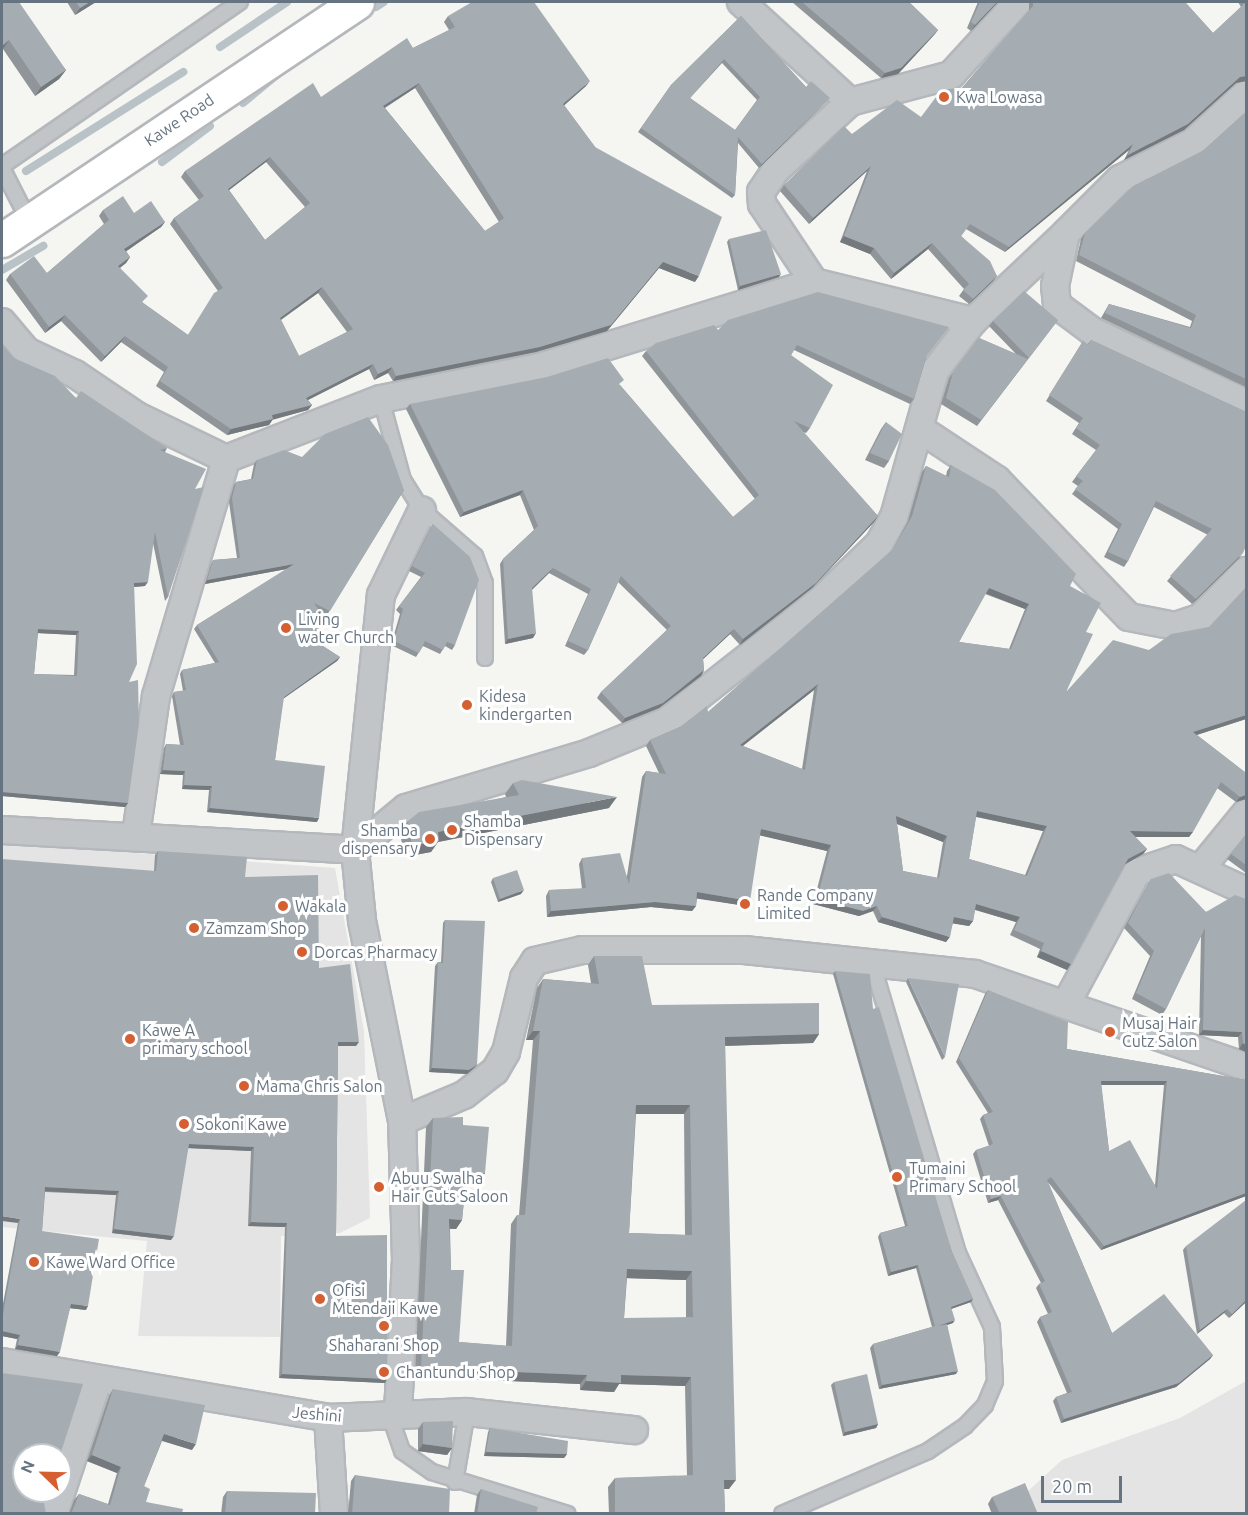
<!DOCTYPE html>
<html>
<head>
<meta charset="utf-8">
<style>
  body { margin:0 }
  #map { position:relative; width:1248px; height:1515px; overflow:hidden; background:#f5f5f2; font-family:Ubuntu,sans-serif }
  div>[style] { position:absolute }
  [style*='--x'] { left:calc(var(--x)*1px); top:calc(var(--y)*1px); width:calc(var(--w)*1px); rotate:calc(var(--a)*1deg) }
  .built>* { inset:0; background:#e3e4e3 }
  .stream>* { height:8px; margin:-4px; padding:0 4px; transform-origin:4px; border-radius:4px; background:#b9c2c7 }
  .roads { filter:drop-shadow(2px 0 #b4b8bc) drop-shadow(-2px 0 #b4b8bc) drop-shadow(0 2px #b4b8bc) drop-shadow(0 -2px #b4b8bc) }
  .service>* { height:14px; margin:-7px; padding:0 7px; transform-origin:7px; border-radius:7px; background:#c1c5c8 }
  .minor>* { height:26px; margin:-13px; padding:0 13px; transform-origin:13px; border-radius:13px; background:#c1c5c8 }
  .secondary>* { height:33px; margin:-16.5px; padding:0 16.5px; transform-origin:16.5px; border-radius:16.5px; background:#fff }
  .wall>* { inset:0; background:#8f9599 }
  .shaded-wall>* { inset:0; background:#74797d }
  .building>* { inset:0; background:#a6adb2 }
  .dots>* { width:16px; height:16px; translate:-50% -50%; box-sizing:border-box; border:3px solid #fff; border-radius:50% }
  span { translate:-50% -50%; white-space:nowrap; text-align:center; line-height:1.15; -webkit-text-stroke:6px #fff; paint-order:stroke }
  .poi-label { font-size:16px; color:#667481 }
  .left { translate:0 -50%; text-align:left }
  .right { translate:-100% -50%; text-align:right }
  .street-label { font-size:16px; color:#667481 }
  .frame { position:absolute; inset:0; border:3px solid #667481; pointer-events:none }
  .north { position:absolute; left:12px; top:1443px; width:60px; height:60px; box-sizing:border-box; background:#fff; border:2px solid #c2c7cd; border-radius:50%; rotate:293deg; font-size:16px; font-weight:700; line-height:24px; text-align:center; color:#667481 }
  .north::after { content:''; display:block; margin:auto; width:21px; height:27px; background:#d65f31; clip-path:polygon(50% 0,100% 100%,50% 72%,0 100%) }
  .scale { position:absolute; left:1041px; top:1476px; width:81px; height:27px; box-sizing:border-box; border:3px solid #667481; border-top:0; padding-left:8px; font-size:18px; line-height:21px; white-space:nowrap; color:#667481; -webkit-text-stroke:4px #fff; paint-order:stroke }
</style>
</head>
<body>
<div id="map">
  <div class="built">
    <div style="clip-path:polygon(2px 843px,335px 868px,364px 1031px,370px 1218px,340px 1233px,281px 1236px,280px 1337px,138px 1336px,147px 1241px,2px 1227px)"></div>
    <div style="clip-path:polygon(1246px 1381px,1246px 1513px,1003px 1514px,1062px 1460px,1180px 1418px)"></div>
  </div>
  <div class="stream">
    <div style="--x:376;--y:7;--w:9;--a:-32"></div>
    <div style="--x:220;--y:47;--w:81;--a:-33.9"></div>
    <div style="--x:243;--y:103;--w:53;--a:-39.7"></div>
    <div style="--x:162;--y:162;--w:60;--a:-36.9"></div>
    <div style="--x:26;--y:171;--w:186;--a:-32.2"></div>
    <div style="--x:2;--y:270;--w:48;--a:-30.3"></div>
  </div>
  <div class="roads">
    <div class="service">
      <div style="--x:2;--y:166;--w:289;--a:-34.6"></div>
      <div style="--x:2;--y:168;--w:59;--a:63"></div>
      <div style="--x:381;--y:399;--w:84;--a:74.8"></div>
      <div style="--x:403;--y:480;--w:36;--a:58"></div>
      <div style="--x:422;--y:510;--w:70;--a:41"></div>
      <div style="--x:475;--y:556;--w:29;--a:70"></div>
      <div style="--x:485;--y:583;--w:75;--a:90"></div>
      <div style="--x:390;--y:1416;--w:37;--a:71"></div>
      <div style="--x:402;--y:1451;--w:37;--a:35"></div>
      <div style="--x:432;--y:1472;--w:142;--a:17.2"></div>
      <div style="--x:455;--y:1482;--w:71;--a:-80.3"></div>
      <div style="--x:782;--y:1514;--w:159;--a:-23.3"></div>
      <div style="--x:928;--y:1451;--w:45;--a:-34"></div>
      <div style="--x:965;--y:1426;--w:29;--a:-46"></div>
      <div style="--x:985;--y:1405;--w:26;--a:-67"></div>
      <div style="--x:995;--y:1381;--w:54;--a:-93.2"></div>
      <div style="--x:992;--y:1327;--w:81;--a:-114.7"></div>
      <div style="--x:958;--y:1253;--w:303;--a:-106.5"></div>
    </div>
    <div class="minor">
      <div style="--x:741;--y:2;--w:148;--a:42.5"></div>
      <div style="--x:1246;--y:94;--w:72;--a:137.8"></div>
      <div style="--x:1193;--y:142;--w:82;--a:153.1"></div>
      <div style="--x:1120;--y:179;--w:76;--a:135"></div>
      <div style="--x:1066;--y:233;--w:54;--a:101.7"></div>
      <div style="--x:1055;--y:286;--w:19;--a:84"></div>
      <div style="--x:1057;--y:305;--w:44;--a:36.6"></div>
      <div style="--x:1092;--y:331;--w:170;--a:25.1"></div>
      <div style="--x:814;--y:282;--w:94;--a:-123.7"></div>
      <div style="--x:762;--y:204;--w:12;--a:-95"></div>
      <div style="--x:761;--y:192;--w:27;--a:-56"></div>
      <div style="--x:776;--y:170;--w:100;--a:-42.6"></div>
      <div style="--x:850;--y:102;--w:105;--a:-15"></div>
      <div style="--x:951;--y:75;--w:99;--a:-47.5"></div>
      <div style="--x:2;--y:322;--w:38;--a:50"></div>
      <div style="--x:26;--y:351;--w:54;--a:25.1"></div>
      <div style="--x:75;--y:374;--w:75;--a:34.1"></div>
      <div style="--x:137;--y:416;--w:99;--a:25.8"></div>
      <div style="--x:226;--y:459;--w:166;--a:-21.2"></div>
      <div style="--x:381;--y:399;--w:162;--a:-11.4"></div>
      <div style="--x:540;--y:367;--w:287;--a:-17.2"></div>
      <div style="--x:814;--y:282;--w:164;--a:13.8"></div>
      <div style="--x:920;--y:429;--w:92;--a:33.5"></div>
      <div style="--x:997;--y:480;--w:190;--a:46.1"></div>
      <div style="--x:1129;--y:617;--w:47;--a:11.1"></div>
      <div style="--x:1175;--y:626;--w:26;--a:-18"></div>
      <div style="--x:1200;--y:618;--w:66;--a:-45.6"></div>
      <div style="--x:2;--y:830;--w:354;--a:3.2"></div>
      <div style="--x:355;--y:850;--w:66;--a:-39.5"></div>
      <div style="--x:406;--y:808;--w:191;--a:-16.7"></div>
      <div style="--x:589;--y:753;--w:84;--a:-22.3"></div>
      <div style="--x:667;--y:721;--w:197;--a:-38.2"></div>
      <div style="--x:822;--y:599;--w:79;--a:-44"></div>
      <div style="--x:879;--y:544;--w:31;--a:-61"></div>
      <div style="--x:894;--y:517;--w:152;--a:-74.3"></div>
      <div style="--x:935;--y:371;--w:63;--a:-52.8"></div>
      <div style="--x:973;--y:321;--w:128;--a:-43.4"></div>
      <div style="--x:136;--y:835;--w:140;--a:-81.8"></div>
      <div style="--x:156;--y:696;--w:247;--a:-73.5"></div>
      <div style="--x:1201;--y:868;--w:71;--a:-50.7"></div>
      <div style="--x:1066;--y:1004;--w:150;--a:-61.7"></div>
      <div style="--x:1137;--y:872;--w:41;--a:-18.4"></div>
      <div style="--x:1176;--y:859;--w:77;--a:24.6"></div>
      <div style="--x:402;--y:1121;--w:67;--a:-22.8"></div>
      <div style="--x:464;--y:1095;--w:39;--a:-38"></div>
      <div style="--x:495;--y:1071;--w:22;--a:-60"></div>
      <div style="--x:506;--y:1052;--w:76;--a:-76.3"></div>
      <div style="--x:524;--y:978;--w:20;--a:-57"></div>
      <div style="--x:535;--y:961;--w:48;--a:-13.2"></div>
      <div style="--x:582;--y:950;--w:162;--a:0"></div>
      <div style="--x:744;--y:950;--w:232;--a:5.9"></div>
      <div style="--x:975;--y:974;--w:287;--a:18.9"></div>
      <div style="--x:2;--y:1362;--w:331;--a:9.7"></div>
      <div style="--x:328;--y:1418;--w:139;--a:-2.5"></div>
      <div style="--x:467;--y:1412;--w:168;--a:6.2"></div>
      <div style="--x:398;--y:1412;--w:152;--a:-87"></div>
      <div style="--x:406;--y:1260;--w:139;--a:-91.6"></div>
      <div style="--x:402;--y:1121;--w:205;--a:-101.3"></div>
      <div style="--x:362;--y:920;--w:70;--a:-95.7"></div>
      <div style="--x:355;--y:850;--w:256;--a:-84.2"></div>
      <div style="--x:381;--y:595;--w:94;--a:-64.2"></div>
      <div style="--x:328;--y:1418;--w:96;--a:86.4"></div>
      <div style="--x:54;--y:1514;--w:141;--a:-71.8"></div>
    </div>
    <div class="secondary">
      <div style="--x:2;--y:240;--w:427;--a:-33.8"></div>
    </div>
  </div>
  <div class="wall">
    <div style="clip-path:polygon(2px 2px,66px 70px,59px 79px,35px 96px,3px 49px)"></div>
    <div style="clip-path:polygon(67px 2px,96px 2px,75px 15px)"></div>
    <div style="clip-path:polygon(792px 2px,909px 2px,938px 30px,934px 35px,898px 74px,881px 78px)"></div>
    <div style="clip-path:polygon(978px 2px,998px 2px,971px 31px,967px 28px)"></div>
    <div style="clip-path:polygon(1029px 2px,1185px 2px,1213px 33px,1241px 7px,1238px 2px,1246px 2px,1246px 81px,1236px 83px,1184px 130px,1124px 160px,1129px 150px,1005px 252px,966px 229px,961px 236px,997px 276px,993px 281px,969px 304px,959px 296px,964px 289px,928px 249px,891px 279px,870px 254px,840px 242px,867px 171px,809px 224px,780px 191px,784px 185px,852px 134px,921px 117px,961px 89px,1029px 11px)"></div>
    <div style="clip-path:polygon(evenodd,448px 16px,586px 86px,564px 105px,695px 282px,659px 268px,607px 331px,536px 352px,393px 381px,388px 373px,374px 380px,369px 369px,308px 400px,312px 405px,308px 410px,273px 419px,269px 425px,227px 435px,156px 386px,164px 372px,121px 342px,101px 362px,61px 321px,45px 333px,6px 280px,10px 274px,47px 273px,104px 224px,99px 216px,103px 210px,134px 213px,165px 222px,161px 227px,126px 251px,130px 257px,126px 263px,120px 268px,143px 303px,188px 335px,218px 291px,170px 224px,174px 218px,199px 200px,181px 177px,185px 171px,413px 48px,449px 30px,444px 22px,448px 16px,415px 88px,499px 222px,485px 231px,385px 108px,415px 88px,448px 16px,266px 162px,305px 207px,265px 240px,229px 190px,266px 162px,448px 16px,318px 293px,347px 332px,299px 356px,281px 320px,318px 293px)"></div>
    <div style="clip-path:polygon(evenodd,741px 16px,806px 87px,827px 101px,759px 168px,738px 143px,735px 195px,732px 198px,638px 132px,671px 85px,741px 16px,722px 63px,757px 100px,735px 130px,690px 98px,722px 63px)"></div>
    <div style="clip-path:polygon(1246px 112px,1246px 387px,1101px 318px,1109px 304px,1190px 327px,1192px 321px,1076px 261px,1081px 239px,1085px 233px,1204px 150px)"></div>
    <div style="clip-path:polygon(729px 239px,779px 277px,738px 290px,727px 242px)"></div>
    <div style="clip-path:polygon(1058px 320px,977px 426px,941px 404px,949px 378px,979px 338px,1016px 354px,989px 326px,993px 321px)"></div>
    <div style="clip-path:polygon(718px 330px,926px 358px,914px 399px,910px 404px,794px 350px,791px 355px,810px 428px,806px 433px,803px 432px,878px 516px,874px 522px,812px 588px,740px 645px,730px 634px,703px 659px,704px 670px,701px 676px,659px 708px,622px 723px,597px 698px,601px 692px,667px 630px,618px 582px,588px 650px,584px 655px,565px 646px,588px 594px,549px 573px,532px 590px,533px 638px,505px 644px,500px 564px,503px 559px,534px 530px,520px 495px,460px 517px,406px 409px,410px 404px,620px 385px,733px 517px,755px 499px,642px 356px,646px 351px)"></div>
    <div style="clip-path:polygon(1091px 340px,1244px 411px,1239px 558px,1192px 604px,1167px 581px,1208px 535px,1154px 507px,1128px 561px,1124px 567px,1104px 557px,1118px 529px,1072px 494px,1078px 486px,1072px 482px,1096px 450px,1072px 434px,1079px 423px,1046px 401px,1083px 341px,1087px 345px)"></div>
    <div style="clip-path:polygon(evenodd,14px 358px,76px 398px,167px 448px,165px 452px,195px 489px,168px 597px,165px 601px,153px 543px,145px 586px,134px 587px,129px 682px,128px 803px,125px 807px,2px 796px,14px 358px,38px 633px,76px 635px,74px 675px,34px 674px,38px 633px)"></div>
    <div style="clip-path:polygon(886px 422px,889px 461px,884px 468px,865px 460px,881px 429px)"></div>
    <div style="clip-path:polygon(302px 457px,404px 490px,327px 615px,319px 611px,312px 639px,340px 657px,337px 661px,283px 699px,275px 760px,317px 822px,207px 812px,209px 790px,182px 789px,183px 775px,160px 774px,164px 748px,166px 744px,180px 745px,172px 696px,174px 692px,183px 691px,180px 674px,182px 670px,215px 663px,194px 629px,197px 625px,287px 569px,205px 584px,211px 564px,213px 560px,237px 558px,229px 502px,234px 485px,236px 482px,251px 479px,254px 464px,257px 460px)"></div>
    <div style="clip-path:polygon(evenodd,951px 465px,1070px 586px,1086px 632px,1066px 692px,1149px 650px,1209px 627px,1246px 719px,1197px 735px,1246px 773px,1246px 799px,1236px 802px,1217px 788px,1189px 837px,1135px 837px,1147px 849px,1143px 854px,1125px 864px,1067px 970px,1037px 957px,1040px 949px,1010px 935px,1016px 922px,975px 910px,973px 921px,969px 926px,953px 923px,946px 942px,878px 922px,873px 911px,859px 916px,813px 904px,827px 851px,760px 835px,746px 906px,697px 898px,696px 906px,692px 911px,651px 907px,547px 917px,546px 896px,549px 890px,582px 889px,579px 864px,582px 858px,627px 876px,642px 777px,646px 771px,659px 773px,646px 746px,650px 740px,680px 727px,708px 712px,892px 551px,908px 521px,922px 472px,926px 466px,946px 476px,947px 471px,951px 465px,985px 594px,1025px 609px,1009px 649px,959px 642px,985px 594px,951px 465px,814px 690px,802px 769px,743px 746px,814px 690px,951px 465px,976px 817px,1043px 831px,1025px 875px,969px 859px,976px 817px,951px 465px,897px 824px,943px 842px,937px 878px,903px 871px,897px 824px)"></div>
    <div style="clip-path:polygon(433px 524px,455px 645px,452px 650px,445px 646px,440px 654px,423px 646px,416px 657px,391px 645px,400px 614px,396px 610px,421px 577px,409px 571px,430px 529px)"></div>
    <div style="clip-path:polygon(513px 783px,609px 808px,438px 842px,431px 852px,404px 857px,400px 832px,408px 821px,506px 797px,505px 794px)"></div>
    <div style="clip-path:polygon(1246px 835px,1246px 873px,1227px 859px)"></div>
    <div style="clip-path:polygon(158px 851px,245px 877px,319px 968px,356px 1046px,338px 1046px,336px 1236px,385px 1383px,279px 1378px,285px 1227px,248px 1226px,251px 1151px,188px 1148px,171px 1240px,112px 1233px,116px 1195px,45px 1192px,42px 1231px,86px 1310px,70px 1308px,57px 1356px,15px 1349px,17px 1339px,2px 1336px,2px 1309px,18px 1223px,154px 871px,155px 855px)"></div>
    <div style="clip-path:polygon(493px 878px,521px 894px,498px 902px,491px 882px)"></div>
    <div style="clip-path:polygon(1151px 879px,1206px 912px,1246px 899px,1246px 1052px,1239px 1049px,1238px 1037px,1199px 1035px,1201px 936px,1166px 1009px,1162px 1015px,1132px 999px,1150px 956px,1124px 928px)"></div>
    <div style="clip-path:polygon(445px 920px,477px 1065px,474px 1068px,467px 1074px,429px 1072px,435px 966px,438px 962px,441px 962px,443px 923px)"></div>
    <div style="clip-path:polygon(evenodd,594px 956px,652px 1005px,819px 1034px,813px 1043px,725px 1046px,729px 1489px,724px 1489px,725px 1514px,609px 1514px,608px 1487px,615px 1478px,687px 1476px,685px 1386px,619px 1384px,614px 1392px,580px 1390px,580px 1384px,415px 1377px,426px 1127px,433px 1118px,463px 1125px,479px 1182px,466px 1181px,462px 1220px,456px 1229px,450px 1229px,451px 1270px,459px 1342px,506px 1346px,511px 1224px,517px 1215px,519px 1215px,533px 1040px,526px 1040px,537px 988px,543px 979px,591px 983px,588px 965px,594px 956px,636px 1114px,684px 1114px,685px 1235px,629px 1233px,636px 1114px,594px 956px,627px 1278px,686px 1280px,686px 1318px,624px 1318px,627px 1278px)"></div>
    <div style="clip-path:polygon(835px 971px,873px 1009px,952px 1252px,973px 1299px,971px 1302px,951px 1309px,953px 1323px,947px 1325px,956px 1374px,879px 1389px,870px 1348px,873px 1344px,932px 1327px,916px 1268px,888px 1276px,878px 1237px,880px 1233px,905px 1226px,833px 974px)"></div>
    <div style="clip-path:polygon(908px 978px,945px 1057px,942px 1060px,906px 982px)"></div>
    <div style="clip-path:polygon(evenodd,988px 990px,1067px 1049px,1246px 1080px,1246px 1196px,1101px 1250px,1048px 1182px,1112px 1333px,1213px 1355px,1210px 1359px,1176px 1387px,1061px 1423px,1053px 1401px,1056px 1397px,1067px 1393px,1037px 1322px,1040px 1317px,1048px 1314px,1036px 1288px,1039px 1284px,1041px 1283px,998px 1200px,988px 1203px,973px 1154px,976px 1150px,989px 1146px,980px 1119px,983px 1115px,988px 1113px,956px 1062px,985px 994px,988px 990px,1101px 1085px,1164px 1085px,1155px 1185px,1109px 1151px,1101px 1085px)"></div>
    <div style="clip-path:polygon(1186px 1246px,1246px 1302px,1229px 1318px,1224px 1313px,1197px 1334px,1183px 1250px)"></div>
    <div style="clip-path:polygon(834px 1382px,878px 1424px,876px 1428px,843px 1436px,831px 1385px)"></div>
    <div style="clip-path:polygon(113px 1389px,192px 1450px,162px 1441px,144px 1486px,146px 1502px,182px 1514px,69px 1514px,74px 1500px,79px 1494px,108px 1504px,117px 1473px,87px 1461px,109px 1396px)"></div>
    <div style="clip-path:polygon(423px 1422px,452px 1448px,447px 1455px,418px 1451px,418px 1429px)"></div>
    <div style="clip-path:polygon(490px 1428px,567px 1454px,564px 1458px,484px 1456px,488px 1432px)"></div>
    <div style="clip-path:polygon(355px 1475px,449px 1514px,348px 1514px,351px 1481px)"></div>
    <div style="clip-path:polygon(481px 1489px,536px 1514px,474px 1514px,477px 1495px)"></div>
    <div style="clip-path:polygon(227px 1491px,315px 1514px,221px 1514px,223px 1497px)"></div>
    <div style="clip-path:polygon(992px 1497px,1038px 1514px,992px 1514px,988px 1504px)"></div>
  </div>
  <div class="shaded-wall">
    <div style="clip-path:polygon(90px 2px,96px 2px,75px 15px,80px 8px)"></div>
    <div style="clip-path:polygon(997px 2px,998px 2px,971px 31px,975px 25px)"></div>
    <div style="clip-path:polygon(938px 30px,934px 35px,898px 74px,881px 78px,885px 73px)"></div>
    <div style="clip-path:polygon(9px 40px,3px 49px,2px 50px,2px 46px)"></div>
    <div style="clip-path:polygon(66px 70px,59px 79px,35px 96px,41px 87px)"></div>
    <div style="clip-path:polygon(1246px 76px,1246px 81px,1236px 83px,1184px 130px,1124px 160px,1128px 155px,1240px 77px)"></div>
    <div style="clip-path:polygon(590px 81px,586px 86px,559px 110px,563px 104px)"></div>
    <div style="clip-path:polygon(419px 83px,415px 88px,379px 111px,383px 106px)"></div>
    <div style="clip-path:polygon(830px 98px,827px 101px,759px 168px,762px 164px)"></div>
    <div style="clip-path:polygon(1133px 144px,1129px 150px,1005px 252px,1009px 247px)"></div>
    <div style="clip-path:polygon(270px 157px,266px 162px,224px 194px,228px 189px)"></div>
    <div style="clip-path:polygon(871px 166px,867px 171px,809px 224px,813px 218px)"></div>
    <div style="clip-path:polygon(165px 222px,161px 227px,121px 255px,124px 249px)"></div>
    <div style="clip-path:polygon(844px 236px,874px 248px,870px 254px,840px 242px)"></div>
    <div style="clip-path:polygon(932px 243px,928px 249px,891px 279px,894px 273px)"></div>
    <div style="clip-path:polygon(130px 257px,126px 263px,114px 272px,118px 266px)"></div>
    <div style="clip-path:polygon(663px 262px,699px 276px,695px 282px,659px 268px,607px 331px,536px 352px,393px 381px,396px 376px)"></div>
    <div style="clip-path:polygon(781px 274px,779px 277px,738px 290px,740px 286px)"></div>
    <div style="clip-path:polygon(997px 276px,993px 281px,969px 304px,973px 299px)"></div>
    <div style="clip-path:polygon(322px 287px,318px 293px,276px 323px,280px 318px)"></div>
    <div style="clip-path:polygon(65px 315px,61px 321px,45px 333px,49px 327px)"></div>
    <div style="clip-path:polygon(125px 336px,121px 342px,101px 362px,105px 356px)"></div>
    <div style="clip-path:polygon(373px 364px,369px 369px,302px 403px,306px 398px)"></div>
    <div style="clip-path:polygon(392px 367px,388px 373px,374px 380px,378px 374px)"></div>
    <div style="clip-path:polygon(312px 405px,308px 410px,272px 420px,273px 419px,269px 425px,227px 435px,231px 429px,272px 415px)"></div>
    <div style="clip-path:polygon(523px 490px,520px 495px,460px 517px,464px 512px)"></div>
    <div style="clip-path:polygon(878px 516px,874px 522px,812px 588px,740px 645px,743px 639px)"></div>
    <div style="clip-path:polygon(1243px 553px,1239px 558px,1192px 604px,1196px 599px)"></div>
    <div style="clip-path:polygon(294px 564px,292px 568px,205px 584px,207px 580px)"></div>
    <div style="clip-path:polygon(553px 568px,549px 573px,528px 593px,532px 588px)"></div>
    <div style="clip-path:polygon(148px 582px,145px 586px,132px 587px,134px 583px)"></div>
    <div style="clip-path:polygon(989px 588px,1029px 604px,1025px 609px,985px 593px)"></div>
    <div style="clip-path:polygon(38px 629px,79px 631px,76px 635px,36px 633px)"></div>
    <div style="clip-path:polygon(734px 629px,730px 634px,699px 663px,703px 658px)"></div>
    <div style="clip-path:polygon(536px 633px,533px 638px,505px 644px,508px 639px)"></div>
    <div style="clip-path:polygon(340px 657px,337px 661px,281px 700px,284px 697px)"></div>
    <div style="clip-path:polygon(704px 670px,701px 676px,659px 708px,622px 723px,625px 718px)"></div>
    <div style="clip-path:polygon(818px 684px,814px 690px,736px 751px,740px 745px)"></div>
    <div style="clip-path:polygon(1246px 715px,1246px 719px,1190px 737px,1193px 732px)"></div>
    <div style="clip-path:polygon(163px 770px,185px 771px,183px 775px,160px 774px)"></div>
    <div style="clip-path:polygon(184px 785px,212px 786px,209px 790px,182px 789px)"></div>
    <div style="clip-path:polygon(2px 792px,128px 803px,125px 807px,2px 796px)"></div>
    <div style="clip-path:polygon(1246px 795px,1246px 799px,1236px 802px,1240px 797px)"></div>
    <div style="clip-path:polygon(617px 797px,609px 808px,438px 842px,431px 852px,404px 857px,412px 846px,438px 832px)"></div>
    <div style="clip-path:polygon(210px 808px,319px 818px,317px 822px,207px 812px)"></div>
    <div style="clip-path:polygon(977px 811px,1047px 826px,1043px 831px,973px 816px)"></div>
    <div style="clip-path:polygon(896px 816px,947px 836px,943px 842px,892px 822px)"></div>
    <div style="clip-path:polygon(761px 829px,831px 845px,827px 851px,758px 835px)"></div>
    <div style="clip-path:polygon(1130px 831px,1193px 832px,1189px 837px,1126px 837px)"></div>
    <div style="clip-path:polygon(1147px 849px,1143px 854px,1124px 865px,1128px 859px)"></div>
    <div style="clip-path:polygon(524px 890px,521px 894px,498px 902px,500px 899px)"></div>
    <div style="clip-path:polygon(697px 892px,750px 901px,746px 906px,693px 898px)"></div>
    <div style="clip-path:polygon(817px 899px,877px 906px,873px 911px,859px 916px,813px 904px)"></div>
    <div style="clip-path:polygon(655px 902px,696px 906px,692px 911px,651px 907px,547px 917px,551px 911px)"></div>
    <div style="clip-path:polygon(976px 904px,1020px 917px,1016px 922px,973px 909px)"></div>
    <div style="clip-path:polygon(882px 917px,950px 937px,946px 942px,878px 922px)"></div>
    <div style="clip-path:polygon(954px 917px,973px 921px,969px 926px,950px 923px)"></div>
    <div style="clip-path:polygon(1041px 951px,1071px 964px,1067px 970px,1037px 957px)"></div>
    <div style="clip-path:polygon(1203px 1030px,1242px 1032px,1238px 1037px,1199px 1035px)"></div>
    <div style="clip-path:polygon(533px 1031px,540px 1031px,533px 1040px,526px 1040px)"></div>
    <div style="clip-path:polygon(819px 1034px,813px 1043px,719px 1046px,725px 1037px)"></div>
    <div style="clip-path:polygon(338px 1042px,359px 1042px,356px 1046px,335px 1046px)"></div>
    <div style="clip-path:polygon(1243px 1043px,1246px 1045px,1246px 1052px,1239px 1049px)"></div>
    <div style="clip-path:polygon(477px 1065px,474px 1068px,467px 1074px,429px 1072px,432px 1068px)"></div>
    <div style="clip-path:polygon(1101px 1081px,1167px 1081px,1164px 1085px,1098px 1085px)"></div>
    <div style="clip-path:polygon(636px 1105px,690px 1105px,684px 1114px,630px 1114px)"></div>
    <div style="clip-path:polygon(189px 1144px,254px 1147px,251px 1151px,186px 1148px)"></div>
    <div style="clip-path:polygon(467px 1172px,485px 1173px,479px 1182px,460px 1181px)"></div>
    <div style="clip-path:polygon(45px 1187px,119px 1191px,116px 1195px,43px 1191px)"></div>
    <div style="clip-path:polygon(1246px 1193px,1246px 1196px,1101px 1250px,1104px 1246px)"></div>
    <div style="clip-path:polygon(1001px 1196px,998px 1200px,988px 1203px,991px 1199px)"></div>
    <div style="clip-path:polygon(2px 1216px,20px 1219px,18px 1223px,2px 1221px)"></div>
    <div style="clip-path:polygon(449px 1219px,462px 1220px,456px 1229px,443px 1228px)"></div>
    <div style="clip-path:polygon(251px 1222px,287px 1223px,285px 1227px,248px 1226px)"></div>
    <div style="clip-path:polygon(114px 1229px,174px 1236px,171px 1240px,112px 1233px)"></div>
    <div style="clip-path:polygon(918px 1265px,916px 1268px,888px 1276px,891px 1272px)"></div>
    <div style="clip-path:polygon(627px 1269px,692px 1271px,686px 1280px,621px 1278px)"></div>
    <div style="clip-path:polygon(973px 1299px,971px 1302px,948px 1310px,951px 1307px)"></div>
    <div style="clip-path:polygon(1246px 1300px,1246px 1302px,1229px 1318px,1232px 1314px)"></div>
    <div style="clip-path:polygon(71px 1304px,88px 1306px,86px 1310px,68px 1308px)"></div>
    <div style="clip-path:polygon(1227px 1309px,1224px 1313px,1197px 1334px,1200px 1330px)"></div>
    <div style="clip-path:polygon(955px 1320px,953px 1323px,935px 1329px,938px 1326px)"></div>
    <div style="clip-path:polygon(2px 1331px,20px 1335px,17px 1339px,2px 1336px)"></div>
    <div style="clip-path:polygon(18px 1345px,60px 1352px,57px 1356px,15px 1349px)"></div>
    <div style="clip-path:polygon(1213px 1355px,1210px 1359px,1176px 1387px,1061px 1423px,1064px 1419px)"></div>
    <div style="clip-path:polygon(421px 1368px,587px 1375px,580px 1384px,415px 1377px)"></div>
    <div style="clip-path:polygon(958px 1371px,956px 1374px,879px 1389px,882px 1385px)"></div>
    <div style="clip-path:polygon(282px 1374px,387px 1379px,385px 1383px,279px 1378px)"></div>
    <div style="clip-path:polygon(621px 1375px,691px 1377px,685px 1386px,619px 1384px,614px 1392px,580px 1390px,586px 1381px)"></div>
    <div style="clip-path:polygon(878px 1424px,876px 1428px,843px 1436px,845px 1432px)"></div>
    <div style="clip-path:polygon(164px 1434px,196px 1444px,192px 1450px,160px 1440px)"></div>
    <div style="clip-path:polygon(423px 1444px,452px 1448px,447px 1455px,418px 1451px)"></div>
    <div style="clip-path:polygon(486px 1452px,567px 1454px,564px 1458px,484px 1456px)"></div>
    <div style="clip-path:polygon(92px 1455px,121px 1467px,117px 1473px,87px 1461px)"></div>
    <div style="clip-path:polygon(724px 1480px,736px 1480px,729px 1489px,718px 1489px)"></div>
  </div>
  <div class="building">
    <div style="clip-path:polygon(2px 2px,19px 2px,66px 70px,41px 87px,9px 40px,2px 46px)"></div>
    <div style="clip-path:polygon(76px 2px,90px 2px,80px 8px)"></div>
    <div style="clip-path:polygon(evenodd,472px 2px,534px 2px,590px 81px,563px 104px,595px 147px,722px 217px,699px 276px,663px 262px,611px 325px,540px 347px,396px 376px,392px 367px,378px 374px,373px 364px,306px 398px,312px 405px,272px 415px,273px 419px,231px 429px,160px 381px,168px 367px,125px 336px,105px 356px,65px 315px,49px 327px,10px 274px,34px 256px,47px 273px,109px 220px,103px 210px,123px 196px,134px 213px,151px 201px,165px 222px,124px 249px,130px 257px,118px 266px,148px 296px,142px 302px,188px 335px,214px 293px,223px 288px,174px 218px,204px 196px,185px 171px,313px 83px,321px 97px,407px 38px,413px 48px,455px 27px,448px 16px,472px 2px,419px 83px,504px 218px,485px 231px,383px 106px,419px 83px,472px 2px,270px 157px,310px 203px,265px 240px,228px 189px,270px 157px,472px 2px,322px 287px,353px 329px,299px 356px,280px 318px,322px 287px)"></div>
    <div style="clip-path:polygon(802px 2px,909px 2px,938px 30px,901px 68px,885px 73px)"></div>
    <div style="clip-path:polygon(980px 2px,997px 2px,975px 25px,971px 22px)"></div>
    <div style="clip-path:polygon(1033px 2px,1185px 2px,1213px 33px,1246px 2px,1245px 2px,1246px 2px,1246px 76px,1240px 77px,1188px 124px,1128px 155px,1133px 144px,1009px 247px,970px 224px,961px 236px,990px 261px,997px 276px,973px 299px,963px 290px,969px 284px,932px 243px,894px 273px,874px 248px,844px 236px,871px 166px,813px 218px,784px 185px,844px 126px,852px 134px,897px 100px,921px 117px,942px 89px,961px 89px,1033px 6px)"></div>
    <div style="clip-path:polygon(evenodd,741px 16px,806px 87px,811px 81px,830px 98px,762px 164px,738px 137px,735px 195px,641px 128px,671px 85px,741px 16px,724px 59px,760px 97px,735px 130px,690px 98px,724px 59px)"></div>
    <div style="clip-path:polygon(1246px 112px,1246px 379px,1105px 313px,1109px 304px,1191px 328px,1196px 315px,1079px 255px,1085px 233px,1133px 186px,1204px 150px)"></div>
    <div style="clip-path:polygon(766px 230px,781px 274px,740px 286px,729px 239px)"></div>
    <div style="clip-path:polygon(1024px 291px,1058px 320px,1029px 358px,993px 321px)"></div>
    <div style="clip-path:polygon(818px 292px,949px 327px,926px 357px,914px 399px,797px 345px,791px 355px,833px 385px,810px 428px,794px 421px,878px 516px,816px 583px,743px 639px,734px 629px,703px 658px,704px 670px,663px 703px,625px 718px,601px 692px,671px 626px,621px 576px,588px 650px,568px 641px,591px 589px,553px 568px,532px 588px,536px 633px,508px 639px,503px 559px,538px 526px,523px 490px,464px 512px,410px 404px,547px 377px,608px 358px,624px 380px,619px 384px,733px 517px,759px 495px,646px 351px,656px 343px,714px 325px,718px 330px,728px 320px)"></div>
    <div style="clip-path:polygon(979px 338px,1028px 359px,981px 420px,946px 398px,953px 372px)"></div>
    <div style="clip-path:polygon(1091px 340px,1244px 411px,1246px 410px,1246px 546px,1243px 553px,1196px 599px,1170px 576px,1212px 529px,1156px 501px,1128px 561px,1108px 552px,1122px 524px,1075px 489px,1083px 481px,1076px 476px,1100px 445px,1076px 428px,1083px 418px,1049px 395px,1083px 341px,1088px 345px)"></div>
    <div style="clip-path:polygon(evenodd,2px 344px,14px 358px,55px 376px,76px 398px,81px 391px,167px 448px,160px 450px,206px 469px,195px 489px,204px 487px,168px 597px,155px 532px,148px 582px,134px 583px,137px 664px,129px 682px,138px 680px,139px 723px,128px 803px,2px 792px,2px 344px,38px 629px,79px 631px,77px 676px,34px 674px,38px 629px)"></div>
    <div style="clip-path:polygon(368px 417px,388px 445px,404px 490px,330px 611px,314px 603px,325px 619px,312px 639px,340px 657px,284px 697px,275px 760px,325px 766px,319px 818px,210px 808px,212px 786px,184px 785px,185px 771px,163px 770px,166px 744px,184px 745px,174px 692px,186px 690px,182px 670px,219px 662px,197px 625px,294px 564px,207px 580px,213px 560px,240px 558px,232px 498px,236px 482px,253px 479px,257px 460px,284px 450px,302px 457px,325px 434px)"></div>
    <div style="clip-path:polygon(886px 422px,902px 434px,889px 461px,870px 453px)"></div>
    <div style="clip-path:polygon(evenodd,951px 465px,995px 490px,1076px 574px,1070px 586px,1101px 603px,1086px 632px,1093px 634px,1066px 692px,1113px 640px,1149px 650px,1171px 634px,1209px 627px,1246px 587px,1246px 715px,1193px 732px,1246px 773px,1246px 795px,1240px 797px,1221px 782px,1193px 832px,1130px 831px,1147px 849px,1128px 859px,1071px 964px,1041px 951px,1044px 943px,1014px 930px,1020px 917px,976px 904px,973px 921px,954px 917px,950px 937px,882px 917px,877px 906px,863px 911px,817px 899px,831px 845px,761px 829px,750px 901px,697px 892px,696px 906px,655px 902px,551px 911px,549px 890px,586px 888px,582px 858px,620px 853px,629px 884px,646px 771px,666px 774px,650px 740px,680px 727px,707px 706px,708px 712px,893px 549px,912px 516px,926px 466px,949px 477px,951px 465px,989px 588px,1029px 604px,1011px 649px,959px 642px,989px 588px,951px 465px,818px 684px,805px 770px,740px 745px,818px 684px,951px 465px,977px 811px,1047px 826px,1027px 876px,969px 859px,977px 811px,951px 465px,896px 816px,947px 836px,939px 878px,903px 871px,896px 816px)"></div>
    <div style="clip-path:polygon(433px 524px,470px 557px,479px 580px,455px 645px,447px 642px,443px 650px,425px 641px,419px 653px,394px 641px,403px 609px,399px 606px,425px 573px,412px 566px)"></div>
    <div style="clip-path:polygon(522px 780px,617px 797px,438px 832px,439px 841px,412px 846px,408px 821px,419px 812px,519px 795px,513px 783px)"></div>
    <div style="clip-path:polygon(1246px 835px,1246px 865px,1231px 854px)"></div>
    <div style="clip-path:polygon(158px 851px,247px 857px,245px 877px,318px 875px,319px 968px,350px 964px,359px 1042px,338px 1042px,336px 1236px,387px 1235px,387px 1379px,282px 1374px,287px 1223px,251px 1222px,254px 1147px,189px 1144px,174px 1236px,114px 1229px,119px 1191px,45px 1187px,42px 1231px,99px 1239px,88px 1306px,71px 1304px,60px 1352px,18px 1345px,20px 1335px,2px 1331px,2px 1320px,20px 1219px,2px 1216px,2px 859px,156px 871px)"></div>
    <div style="clip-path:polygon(517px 870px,524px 890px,500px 899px,493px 878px)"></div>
    <div style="clip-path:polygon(1169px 873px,1206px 912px,1235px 895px,1246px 899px,1246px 1045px,1243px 1043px,1242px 1032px,1203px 1030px,1205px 928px,1166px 1009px,1136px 993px,1154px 951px,1128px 923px,1151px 879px)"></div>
    <div style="clip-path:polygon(445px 920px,485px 921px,477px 1065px,469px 1070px,432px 1068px,438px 962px,443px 963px)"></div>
    <div style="clip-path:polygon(evenodd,594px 956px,642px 956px,652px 1005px,819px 1003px,819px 1034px,725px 1037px,736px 1480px,724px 1480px,725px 1514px,615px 1514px,615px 1478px,693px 1475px,691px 1377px,621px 1375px,621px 1383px,586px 1381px,587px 1375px,421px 1368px,433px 1118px,463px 1117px,463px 1125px,489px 1127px,485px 1173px,467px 1172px,462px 1220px,449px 1219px,451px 1270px,464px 1270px,459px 1342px,512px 1346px,517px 1215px,525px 1215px,540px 1031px,533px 1031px,543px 979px,599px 984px,594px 956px,636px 1105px,690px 1105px,692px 1235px,629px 1233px,636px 1105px,594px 956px,627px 1269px,692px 1271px,693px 1317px,624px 1318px,627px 1269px)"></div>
    <div style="clip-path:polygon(835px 971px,870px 974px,873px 1009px,879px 1007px,952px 1252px,973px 1299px,951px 1307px,955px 1320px,938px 1326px,947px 1324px,958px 1371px,882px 1385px,873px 1344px,935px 1326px,918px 1265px,891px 1272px,880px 1233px,908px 1226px)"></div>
    <div style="clip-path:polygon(908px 978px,959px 984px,945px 1057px)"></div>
    <div style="clip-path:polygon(evenodd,988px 990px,1068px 1022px,1067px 1049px,1246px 1080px,1246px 1193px,1104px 1246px,1051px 1177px,1047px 1180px,1112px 1333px,1164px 1294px,1213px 1355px,1179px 1383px,1064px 1419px,1056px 1397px,1072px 1392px,1040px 1317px,1052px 1312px,1039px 1284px,1045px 1281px,1001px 1196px,991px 1199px,976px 1150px,993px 1144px,983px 1115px,993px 1112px,959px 1058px,988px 990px,1101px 1081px,1167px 1081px,1157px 1189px,1130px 1140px,1109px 1151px,1101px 1081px)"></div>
    <div style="clip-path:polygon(1246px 1200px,1246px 1300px,1232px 1314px,1227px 1309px,1200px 1330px,1186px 1246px)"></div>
    <div style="clip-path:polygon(2px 1373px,83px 1384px,60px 1455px,24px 1455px,24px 1491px,48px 1491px,44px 1503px,46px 1514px,2px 1514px)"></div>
    <div style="clip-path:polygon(867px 1374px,878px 1424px,845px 1432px,834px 1382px)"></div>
    <div style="clip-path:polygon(113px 1389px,205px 1405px,196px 1444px,164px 1434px,144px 1486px,150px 1489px,146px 1502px,183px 1509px,182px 1514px,71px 1514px,79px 1494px,110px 1505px,121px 1467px,92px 1455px)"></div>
    <div style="clip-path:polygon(453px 1421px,452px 1448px,423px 1444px,423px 1422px)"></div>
    <div style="clip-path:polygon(490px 1428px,568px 1441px,567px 1454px,486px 1452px)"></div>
    <div style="clip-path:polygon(355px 1475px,450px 1489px,449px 1514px,352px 1514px)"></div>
    <div style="clip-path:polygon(1025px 1483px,1038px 1514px,1000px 1514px,992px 1497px)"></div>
    <div style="clip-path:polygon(481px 1489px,538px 1507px,536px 1514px,477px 1514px)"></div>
    <div style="clip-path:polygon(227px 1491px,316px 1493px,315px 1514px,225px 1514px)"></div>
  </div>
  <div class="dots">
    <div style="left:944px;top:97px;background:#d65f31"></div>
    <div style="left:286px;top:628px;background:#d65f31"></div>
    <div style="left:467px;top:705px;background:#d65f31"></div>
    <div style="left:452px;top:830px;background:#d65f31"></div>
    <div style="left:430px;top:839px;background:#d65f31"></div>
    <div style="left:745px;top:904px;background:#d65f31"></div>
    <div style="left:283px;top:906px;background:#d65f31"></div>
    <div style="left:194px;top:928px;background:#d65f31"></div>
    <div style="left:302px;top:952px;background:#d65f31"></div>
    <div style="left:1110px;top:1032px;background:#d65f31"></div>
    <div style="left:130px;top:1039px;background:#d65f31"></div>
    <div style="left:244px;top:1086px;background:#d65f31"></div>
    <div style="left:184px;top:1124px;background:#d65f31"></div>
    <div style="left:897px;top:1177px;background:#d65f31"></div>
    <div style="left:379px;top:1187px;background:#d65f31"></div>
    <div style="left:34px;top:1262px;background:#d65f31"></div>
    <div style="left:320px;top:1299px;background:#d65f31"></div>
    <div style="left:384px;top:1326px;background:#d65f31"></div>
    <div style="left:384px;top:1372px;background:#d65f31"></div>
  </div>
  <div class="poi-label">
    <span class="left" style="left:956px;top:97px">Kwa Lowasa</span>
    <span class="left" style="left:298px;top:628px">Living<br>water Church</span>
    <span class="left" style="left:479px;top:705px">Kidesa<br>kindergarten</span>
    <span class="left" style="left:464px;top:830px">Shamba<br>Dispensary</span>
    <span class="right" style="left:418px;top:839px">Shamba<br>dispensary</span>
    <span class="left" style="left:757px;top:904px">Rande Company<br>Limited</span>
    <span class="left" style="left:295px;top:906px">Wakala</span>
    <span class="left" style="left:206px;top:928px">Zamzam Shop</span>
    <span class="left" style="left:314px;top:952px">Dorcas Pharmacy</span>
    <span class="left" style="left:1122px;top:1032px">Musaj Hair<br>Cutz Salon</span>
    <span class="left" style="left:142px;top:1039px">Kawe A<br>primary school</span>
    <span class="left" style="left:256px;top:1086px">Mama Chris Salon</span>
    <span class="left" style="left:196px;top:1124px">Sokoni Kawe</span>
    <span class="left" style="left:909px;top:1177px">Tumaini<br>Primary School</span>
    <span class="left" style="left:391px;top:1187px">Abuu Swalha<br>Hair Cuts Saloon</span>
    <span class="left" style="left:46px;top:1262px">Kawe Ward Office</span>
    <span class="left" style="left:332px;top:1299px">Ofisi<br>Mtendaji Kawe</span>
    <span style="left:384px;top:1345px">Shaharani Shop</span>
    <span class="left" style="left:396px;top:1372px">Chantundu Shop</span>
  </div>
  <div class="street-label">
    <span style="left:179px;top:120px;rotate:-34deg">Kawe Road</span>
    <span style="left:317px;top:1414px;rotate:5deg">Jeshini</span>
  </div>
  <div class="frame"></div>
  <div class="north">N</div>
  <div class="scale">20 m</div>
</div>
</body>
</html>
